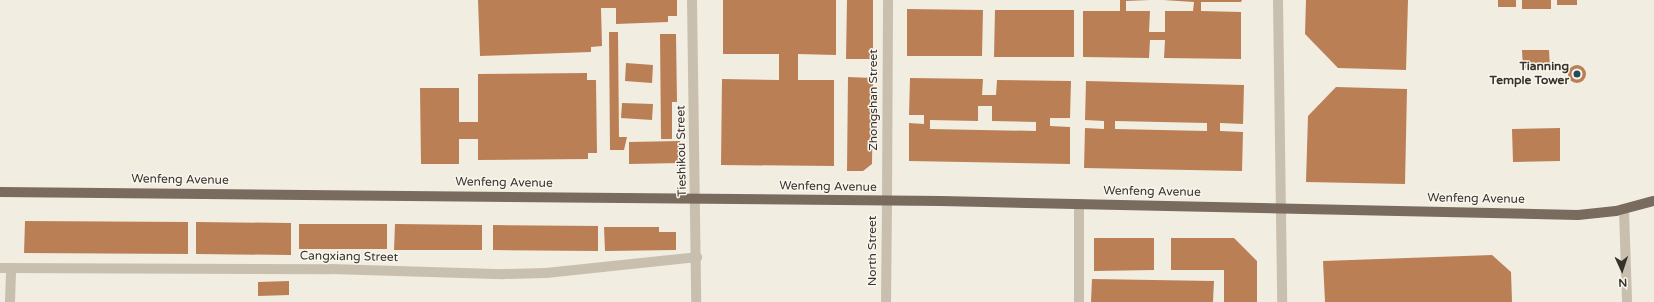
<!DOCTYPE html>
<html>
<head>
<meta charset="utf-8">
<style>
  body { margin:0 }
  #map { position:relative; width:1654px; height:302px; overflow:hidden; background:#f1ede1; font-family:"Varela Round",sans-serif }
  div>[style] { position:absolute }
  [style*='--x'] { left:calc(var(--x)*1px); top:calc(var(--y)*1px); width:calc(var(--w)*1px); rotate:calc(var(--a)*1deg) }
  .building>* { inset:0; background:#bb7f56 }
  .round { border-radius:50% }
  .pedestrian>* { height:10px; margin:-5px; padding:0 5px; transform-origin:5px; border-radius:5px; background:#c9bfae }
  .minor>* { height:10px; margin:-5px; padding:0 5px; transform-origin:5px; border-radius:5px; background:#c9bfae }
  .tertiary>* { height:10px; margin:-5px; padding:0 5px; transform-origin:5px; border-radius:5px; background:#c9bfae }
  .primary>* { height:10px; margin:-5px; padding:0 5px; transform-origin:5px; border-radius:5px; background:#796b5e }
  .dots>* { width:11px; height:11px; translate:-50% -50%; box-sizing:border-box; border:2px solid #f9f6ee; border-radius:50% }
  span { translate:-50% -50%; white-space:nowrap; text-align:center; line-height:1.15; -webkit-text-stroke:3px #f9f6ee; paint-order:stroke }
  .poi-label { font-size:12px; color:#38322c; font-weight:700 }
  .right { translate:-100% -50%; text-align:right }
  .street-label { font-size:12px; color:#38322c }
  .north { position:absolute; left:1602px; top:250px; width:40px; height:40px; -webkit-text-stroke:3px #f9f6ee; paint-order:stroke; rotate:177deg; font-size:11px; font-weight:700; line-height:16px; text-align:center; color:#38322c }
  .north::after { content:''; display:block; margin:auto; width:14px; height:18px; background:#38322c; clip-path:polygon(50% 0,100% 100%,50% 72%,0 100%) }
</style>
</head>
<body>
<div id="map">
  <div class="building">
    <div style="clip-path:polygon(478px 0,677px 0,677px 16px,668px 16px,668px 22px,616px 24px,616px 8px,601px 8px,602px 46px,591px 47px,591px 52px,480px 56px)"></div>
    <div style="clip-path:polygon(723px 0,836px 0,836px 55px,798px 54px,798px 80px,834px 80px,834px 166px,721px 165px,722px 79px,779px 80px,779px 54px,723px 54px)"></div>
    <div style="clip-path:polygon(847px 0,873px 0,873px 59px,846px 59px)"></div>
    <div style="clip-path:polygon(1120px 0,1150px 0,1126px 1px,1126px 11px,1150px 11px,1149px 32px,1165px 32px,1165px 11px,1193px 11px,1194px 2px,1163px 0,1242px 0,1241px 2px,1201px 2px,1201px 11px,1241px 12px,1241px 59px,1164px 58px,1165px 40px,1150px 40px,1149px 58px,1083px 57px,1083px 11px,1120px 11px)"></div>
    <div style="clip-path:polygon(1306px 0,1408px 0,1406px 70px,1338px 68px,1305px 34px)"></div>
    <div style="clip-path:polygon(1498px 0,1516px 0,1516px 7px,1498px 7px)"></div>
    <div style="clip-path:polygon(1522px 0,1551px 0,1551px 9px,1522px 9px)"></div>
    <div style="clip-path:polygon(1557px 0,1577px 0,1577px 5px,1557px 5px)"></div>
    <div style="clip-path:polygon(907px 9px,983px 10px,982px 56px,907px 56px)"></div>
    <div style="clip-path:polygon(995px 10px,1074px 10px,1074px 57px,994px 57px)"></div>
    <div style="clip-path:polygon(609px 32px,618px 32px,619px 137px,627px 137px,624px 150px,610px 150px)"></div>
    <div style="clip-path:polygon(660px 34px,676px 34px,677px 102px,672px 102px,672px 139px,661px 139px)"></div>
    <div style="clip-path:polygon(1522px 50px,1549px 50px,1550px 68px,1523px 68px)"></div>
    <div style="clip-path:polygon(626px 63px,653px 65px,652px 83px,625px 81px)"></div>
    <div class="round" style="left:1568px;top:65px;width:18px;height:18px"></div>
    <div style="clip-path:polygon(587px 73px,587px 80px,596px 80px,597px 153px,588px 153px,588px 159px,478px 160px,478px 139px,459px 139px,459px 164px,421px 164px,420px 88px,459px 88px,459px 122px,478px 122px,478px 74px)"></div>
    <div style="clip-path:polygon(848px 77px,873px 78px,872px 164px,863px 171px,847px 171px)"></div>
    <div style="clip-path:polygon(evenodd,910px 78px,983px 79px,982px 95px,996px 95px,997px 80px,1071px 81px,1070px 118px,1050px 118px,1050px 126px,1070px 127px,1070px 164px,909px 161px,909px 123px,924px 124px,924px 115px,909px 115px,910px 78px,978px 106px,992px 106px,992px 121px,1036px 122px,1036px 131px,930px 129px,930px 120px,978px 121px,978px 106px)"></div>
    <div style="clip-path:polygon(evenodd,1086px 81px,1244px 85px,1243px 124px,1220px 123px,1220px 131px,1243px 132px,1242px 171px,1084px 168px,1085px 128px,1104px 129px,1104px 121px,1085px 120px,1086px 81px,1115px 121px,1207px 123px,1207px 131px,1115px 129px,1115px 121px)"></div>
    <div style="clip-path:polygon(1336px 87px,1407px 89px,1405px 184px,1306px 182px,1308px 116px)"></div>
    <div style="clip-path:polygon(622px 103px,653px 104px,652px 120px,621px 118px)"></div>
    <div style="clip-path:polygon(1560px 128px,1560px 161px,1513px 162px,1512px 129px)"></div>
    <div style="clip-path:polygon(680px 141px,680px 163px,629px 164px,629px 142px)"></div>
    <div style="clip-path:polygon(25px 221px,188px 222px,188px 254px,24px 253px)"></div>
    <div style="clip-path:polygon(196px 222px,291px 223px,291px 255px,196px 254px)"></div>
    <div style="clip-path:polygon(299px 224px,387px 224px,387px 249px,299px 249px)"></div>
    <div style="clip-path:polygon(395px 224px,482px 225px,482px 250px,394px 250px)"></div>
    <div style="clip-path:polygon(493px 225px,598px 226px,598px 251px,493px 250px)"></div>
    <div style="clip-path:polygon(604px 227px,659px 227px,659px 232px,676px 232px,676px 250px,605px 251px)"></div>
    <div style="clip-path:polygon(1094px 238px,1154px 238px,1154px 270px,1094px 271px)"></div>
    <div style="clip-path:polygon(1171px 238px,1234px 238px,1257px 261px,1257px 302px,1224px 302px,1224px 270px,1171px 270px)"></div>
    <div style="clip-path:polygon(1492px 255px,1511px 272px,1512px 302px,1325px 302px,1323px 261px)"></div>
    <div style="clip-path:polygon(1092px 279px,1214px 281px,1213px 302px,1091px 302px)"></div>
    <div style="clip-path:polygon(289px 281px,289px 295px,258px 296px,258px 282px)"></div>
  </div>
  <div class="pedestrian">
    <div style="--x:886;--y:302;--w:102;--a:-89.4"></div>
  </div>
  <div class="minor">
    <div style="--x:692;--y:0;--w:302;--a:89.2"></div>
    <div style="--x:1278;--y:0;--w:302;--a:89.2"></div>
    <div style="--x:1624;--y:210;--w:92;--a:88.1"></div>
    <div style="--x:0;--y:268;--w:331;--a:0.2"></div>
    <div style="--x:331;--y:269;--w:173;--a:1.7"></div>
    <div style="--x:504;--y:274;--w:42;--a:-1.4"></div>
    <div style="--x:546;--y:273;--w:152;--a:-6"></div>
    <div style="--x:10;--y:302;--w:34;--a:-88"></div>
    <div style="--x:1079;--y:302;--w:98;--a:-90"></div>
  </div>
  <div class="tertiary">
    <div style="--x:887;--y:200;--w:200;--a:-89.7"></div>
  </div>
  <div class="primary">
    <div style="--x:0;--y:192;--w:941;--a:0.55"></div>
    <div style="--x:941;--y:201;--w:637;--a:1.26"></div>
    <div style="--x:1578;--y:215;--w:38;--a:-6"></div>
    <div style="--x:1616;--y:211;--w:39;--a:-15"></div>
  </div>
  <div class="dots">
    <div style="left:1577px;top:74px;background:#244b56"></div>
  </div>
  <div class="poi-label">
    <span class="right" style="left:1569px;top:74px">Tianning<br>Temple Tower</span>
  </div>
  <div class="street-label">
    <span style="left:874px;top:100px;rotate:-90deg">Zhongshan Street</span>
    <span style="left:682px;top:151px;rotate:-91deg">Tieshikou Street</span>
    <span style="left:180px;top:180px;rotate:1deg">Wenfeng Avenue</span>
    <span style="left:504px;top:183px;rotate:1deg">Wenfeng Avenue</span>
    <span style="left:828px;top:187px;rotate:1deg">Wenfeng Avenue</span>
    <span style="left:1152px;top:192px;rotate:1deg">Wenfeng Avenue</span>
    <span style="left:1476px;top:199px;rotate:1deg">Wenfeng Avenue</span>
    <span style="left:873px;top:251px;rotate:-90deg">North Street</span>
    <span style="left:349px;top:257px;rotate:1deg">Cangxiang Street</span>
  </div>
  <div class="north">N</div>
</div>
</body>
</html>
